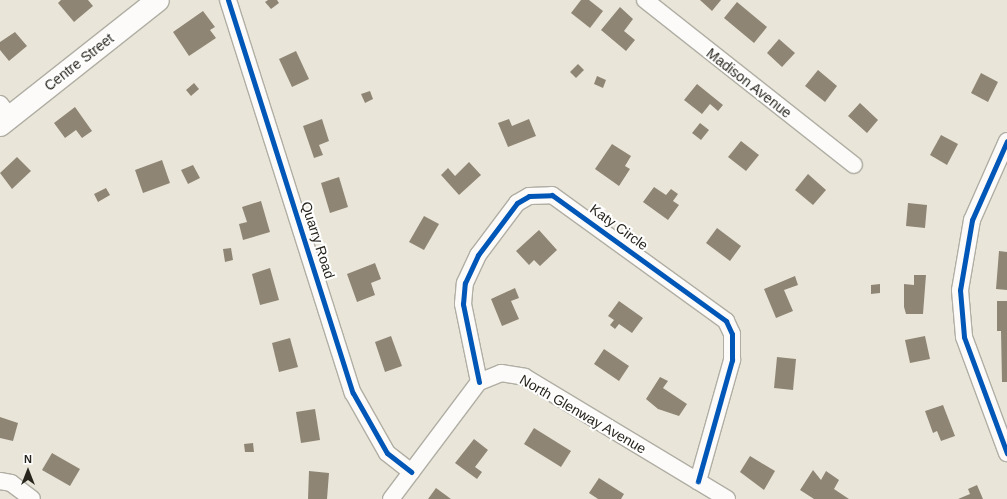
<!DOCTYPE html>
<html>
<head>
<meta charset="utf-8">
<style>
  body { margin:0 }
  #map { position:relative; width:1007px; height:499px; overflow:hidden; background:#e9e6d9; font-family:Arial,sans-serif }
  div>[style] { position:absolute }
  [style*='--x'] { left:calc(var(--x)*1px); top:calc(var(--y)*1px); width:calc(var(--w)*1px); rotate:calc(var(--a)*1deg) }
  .building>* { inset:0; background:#8f8575 }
  .roads { filter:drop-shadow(1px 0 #b0aea4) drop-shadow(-1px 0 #b0aea4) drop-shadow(0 1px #b0aea4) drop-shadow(0 -1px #b0aea4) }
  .minor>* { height:16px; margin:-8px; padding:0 8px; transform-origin:8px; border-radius:8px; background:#fcfbf9 }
  .secondary>* { height:22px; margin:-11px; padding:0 11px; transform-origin:11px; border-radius:11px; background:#fcfbf9 }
  .cycleway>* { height:5px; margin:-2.5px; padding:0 2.5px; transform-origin:2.5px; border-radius:2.5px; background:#0057b8 }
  span { translate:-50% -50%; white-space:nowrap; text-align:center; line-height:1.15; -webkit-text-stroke:4px #fff; paint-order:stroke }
  .street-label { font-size:14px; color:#28251d }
  .north { position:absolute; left:8px; top:451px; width:40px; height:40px; -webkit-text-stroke:3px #fff; paint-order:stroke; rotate:0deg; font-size:11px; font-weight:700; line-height:16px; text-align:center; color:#28251d }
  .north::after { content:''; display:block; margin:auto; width:14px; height:18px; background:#28251d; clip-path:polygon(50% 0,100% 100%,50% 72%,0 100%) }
</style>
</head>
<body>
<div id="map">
  <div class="building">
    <div style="clip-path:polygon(61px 0,88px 0,93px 6px,74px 22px,58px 3px)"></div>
    <div style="clip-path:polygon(268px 0,277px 0,279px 3px,271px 9px,265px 2px)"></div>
    <div style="clip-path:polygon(581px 0,589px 0,603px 11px,590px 28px,571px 13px)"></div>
    <div style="clip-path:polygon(700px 0,721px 0,712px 11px)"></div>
    <div style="clip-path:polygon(737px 2px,767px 27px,754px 43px,724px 18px)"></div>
    <div style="clip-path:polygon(620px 7px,633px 19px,624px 31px,635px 40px,626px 51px,601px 30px)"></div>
    <div style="clip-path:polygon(203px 11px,215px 27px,210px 30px,216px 38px,189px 56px,173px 32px)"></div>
    <div style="clip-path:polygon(15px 32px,27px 46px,9px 61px,0 50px,0 42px)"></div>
    <div style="clip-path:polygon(779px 39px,795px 53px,782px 67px,767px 53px)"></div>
    <div style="clip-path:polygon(296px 51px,309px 79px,292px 87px,279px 59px)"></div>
    <div style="clip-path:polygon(578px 64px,584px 70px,576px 78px,570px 72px)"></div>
    <div style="clip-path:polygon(818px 70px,837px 86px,825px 102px,805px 86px)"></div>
    <div style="clip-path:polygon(981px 73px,998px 82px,988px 102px,971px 93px)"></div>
    <div style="clip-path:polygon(597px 76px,606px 80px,603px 88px,594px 84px)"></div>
    <div style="clip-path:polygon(194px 83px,199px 89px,191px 96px,186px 90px)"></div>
    <div style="clip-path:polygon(697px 84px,723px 105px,718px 111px,710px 104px,702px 114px,684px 100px)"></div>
    <div style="clip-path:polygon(370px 91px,373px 99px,365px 103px,361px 94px)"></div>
    <div style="clip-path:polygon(860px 103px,878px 120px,867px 133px,848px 116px)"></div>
    <div style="clip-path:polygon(75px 107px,92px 131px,82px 138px,76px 130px,65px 138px,54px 123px)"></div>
    <div style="clip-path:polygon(322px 119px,329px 141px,319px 145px,323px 155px,314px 158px,303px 126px)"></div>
    <div style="clip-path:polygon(509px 119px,512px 126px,529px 119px,536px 136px,508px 147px,498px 123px)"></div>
    <div style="clip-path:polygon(700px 123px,709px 130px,701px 140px,692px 133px)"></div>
    <div style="clip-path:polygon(941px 135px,958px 144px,947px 165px,930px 155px)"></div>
    <div style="clip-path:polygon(741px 141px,759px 155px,746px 171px,728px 157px)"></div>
    <div style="clip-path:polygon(612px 144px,631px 156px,625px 166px,630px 169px,619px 186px,595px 169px)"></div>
    <div style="clip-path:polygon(17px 157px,31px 171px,12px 189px,0 173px)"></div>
    <div style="clip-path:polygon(162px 160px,170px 183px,143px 193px,135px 170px)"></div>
    <div style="clip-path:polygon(469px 162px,481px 175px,459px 195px,441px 175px,448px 168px,455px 176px)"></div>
    <div style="clip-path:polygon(193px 165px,200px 178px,188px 184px,181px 170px)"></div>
    <div style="clip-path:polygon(808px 174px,826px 190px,813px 205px,795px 190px)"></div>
    <div style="clip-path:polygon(339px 177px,348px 207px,330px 213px,321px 183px)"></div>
    <div style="clip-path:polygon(654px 187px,666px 195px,671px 189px,678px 194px,673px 201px,679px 205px,668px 220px,643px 202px)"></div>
    <div style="clip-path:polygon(106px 188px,110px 195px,98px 202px,94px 194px)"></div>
    <div style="clip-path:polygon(261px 201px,270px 232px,243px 240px,239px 224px,247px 222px,242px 207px)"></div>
    <div style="clip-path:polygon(908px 203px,927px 205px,925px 228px,906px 226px)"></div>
    <div style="clip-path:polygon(424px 216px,439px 224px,424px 250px,409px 242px)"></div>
    <div style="clip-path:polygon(717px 228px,741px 246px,730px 261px,706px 243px)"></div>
    <div style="clip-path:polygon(539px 230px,557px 250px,540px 266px,534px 260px,529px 265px,516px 251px)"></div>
    <div style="clip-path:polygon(231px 248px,233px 260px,225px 262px,223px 249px)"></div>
    <div style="clip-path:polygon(999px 251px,1007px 252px,1007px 290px,996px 289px)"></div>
    <div style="clip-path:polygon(375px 263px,381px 279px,371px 283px,375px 295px,357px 302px,347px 274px)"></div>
    <div style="clip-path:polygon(270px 268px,279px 300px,260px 305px,252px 274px)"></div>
    <div style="clip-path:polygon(914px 275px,926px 275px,923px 314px,906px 314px,904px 307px,904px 284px,914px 285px)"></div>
    <div style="clip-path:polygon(795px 276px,798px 285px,784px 290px,793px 311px,776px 318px,764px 289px)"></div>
    <div style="clip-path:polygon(880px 284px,880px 293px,871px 294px,871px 285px)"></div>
    <div style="clip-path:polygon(515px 288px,519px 298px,511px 301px,519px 319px,502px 326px,491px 299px)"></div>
    <div style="clip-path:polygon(619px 301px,643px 318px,632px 333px,619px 324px,615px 329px,610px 325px,614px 320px,608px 316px)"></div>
    <div style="clip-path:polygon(997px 301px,1007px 301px,1007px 382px,1002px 382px,1001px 331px,997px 331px)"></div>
    <div style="clip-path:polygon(391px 336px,402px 366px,385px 372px,375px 342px)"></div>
    <div style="clip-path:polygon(925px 336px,930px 359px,910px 363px,905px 340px)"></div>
    <div style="clip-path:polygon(290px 338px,298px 367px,279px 372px,272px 343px)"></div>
    <div style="clip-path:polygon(604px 349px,629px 366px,619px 381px,594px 364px)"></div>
    <div style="clip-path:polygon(777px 357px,796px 359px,793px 390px,774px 388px)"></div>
    <div style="clip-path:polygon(660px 377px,668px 381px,663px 388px,687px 404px,679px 416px,658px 409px,646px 399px)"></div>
    <div style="clip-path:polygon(943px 405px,955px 436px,941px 441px,937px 431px,933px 433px,925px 411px)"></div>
    <div style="clip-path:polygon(315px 409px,320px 440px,301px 443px,296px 412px)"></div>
    <div style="clip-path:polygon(0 417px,18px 423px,13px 441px,0 438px)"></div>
    <div style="clip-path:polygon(534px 428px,571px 451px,561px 467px,524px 444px)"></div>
    <div style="clip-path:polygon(474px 439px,488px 450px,475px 467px,482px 472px,477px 479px,455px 463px)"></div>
    <div style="clip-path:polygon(253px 443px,254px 452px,245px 452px,244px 444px)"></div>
    <div style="clip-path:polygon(52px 453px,80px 469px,70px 486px,42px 470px)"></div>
    <div style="clip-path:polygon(750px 456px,775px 471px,764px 490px,740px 472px)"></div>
    <div style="clip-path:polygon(813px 470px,821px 480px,826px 471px,839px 480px,834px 489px,849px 499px,814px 499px,800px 490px)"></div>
    <div style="clip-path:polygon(309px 471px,329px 473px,327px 499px,308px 499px)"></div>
    <div style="clip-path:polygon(599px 478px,624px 494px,621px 499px,598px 499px,589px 493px)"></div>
    <div style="clip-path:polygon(977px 485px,983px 499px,958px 499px,970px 494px,968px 489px)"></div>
    <div style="clip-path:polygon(436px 488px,451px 499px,428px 499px)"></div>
  </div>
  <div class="roads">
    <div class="minor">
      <div style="--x:228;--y:0;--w:412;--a:72.4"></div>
      <div style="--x:353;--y:393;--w:69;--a:60.5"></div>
      <div style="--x:387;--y:453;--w:31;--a:38"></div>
      <div style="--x:645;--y:0;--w:266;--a:38.3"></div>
      <div style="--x:0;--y:104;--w:16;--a:52"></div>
      <div style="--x:1007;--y:141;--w:86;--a:113.9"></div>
      <div style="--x:972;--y:220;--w:71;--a:99.7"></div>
      <div style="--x:960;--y:290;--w:47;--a:85.1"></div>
      <div style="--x:964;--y:337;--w:124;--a:69.7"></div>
      <div style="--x:479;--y:382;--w:80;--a:-101.6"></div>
      <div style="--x:463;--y:304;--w:21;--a:-85"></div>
      <div style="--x:465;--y:283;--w:31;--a:-65"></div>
      <div style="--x:478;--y:255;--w:65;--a:-53.1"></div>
      <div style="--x:517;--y:203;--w:14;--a:-30"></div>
      <div style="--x:529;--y:196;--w:23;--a:-2"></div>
      <div style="--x:552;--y:195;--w:215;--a:35.9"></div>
      <div style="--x:726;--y:321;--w:14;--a:65"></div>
      <div style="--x:732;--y:334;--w:26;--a:90"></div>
      <div style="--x:732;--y:360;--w:126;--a:105.7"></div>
      <div style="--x:0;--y:481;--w:11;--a:10"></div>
      <div style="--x:11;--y:483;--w:26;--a:37"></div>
      <div style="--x:391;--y:499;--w:146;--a:-53.1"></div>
      <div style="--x:479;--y:382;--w:24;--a:-22"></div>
      <div style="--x:501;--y:373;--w:24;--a:9"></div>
      <div style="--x:525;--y:377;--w:236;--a:31.1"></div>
    </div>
    <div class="secondary">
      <div style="--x:0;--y:125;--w:201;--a:-38.3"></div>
    </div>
  </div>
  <div class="cycleway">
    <div style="--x:228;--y:0;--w:412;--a:72.4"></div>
    <div style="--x:353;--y:393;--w:69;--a:60.5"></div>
    <div style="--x:387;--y:453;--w:31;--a:38"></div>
    <div style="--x:1007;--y:141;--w:86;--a:113.9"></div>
    <div style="--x:972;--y:220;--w:71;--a:99.7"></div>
    <div style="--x:960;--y:290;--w:47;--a:85.1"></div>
    <div style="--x:964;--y:337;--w:124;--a:69.7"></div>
    <div style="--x:479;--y:382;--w:80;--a:-101.6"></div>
    <div style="--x:463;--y:304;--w:21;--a:-85"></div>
    <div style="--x:465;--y:283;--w:31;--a:-65"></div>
    <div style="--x:478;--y:255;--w:65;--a:-53.1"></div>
    <div style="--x:517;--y:203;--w:14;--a:-30"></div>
    <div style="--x:529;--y:196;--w:23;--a:-2"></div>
    <div style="--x:552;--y:195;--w:215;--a:35.9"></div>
    <div style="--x:726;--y:321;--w:14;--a:65"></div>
    <div style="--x:732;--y:334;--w:26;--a:90"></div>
    <div style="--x:732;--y:360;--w:126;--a:105.7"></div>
  </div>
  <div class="street-label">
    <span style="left:79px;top:62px;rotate:-38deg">Centre Street</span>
    <span style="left:749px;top:83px;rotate:38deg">Madison Avenue</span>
    <span style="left:619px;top:227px;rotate:36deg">Katy Circle</span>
    <span style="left:318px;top:240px;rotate:72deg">Quarry Road</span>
    <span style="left:583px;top:414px;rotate:30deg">North Glenway Avenue</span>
  </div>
  <div class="north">N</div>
</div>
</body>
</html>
